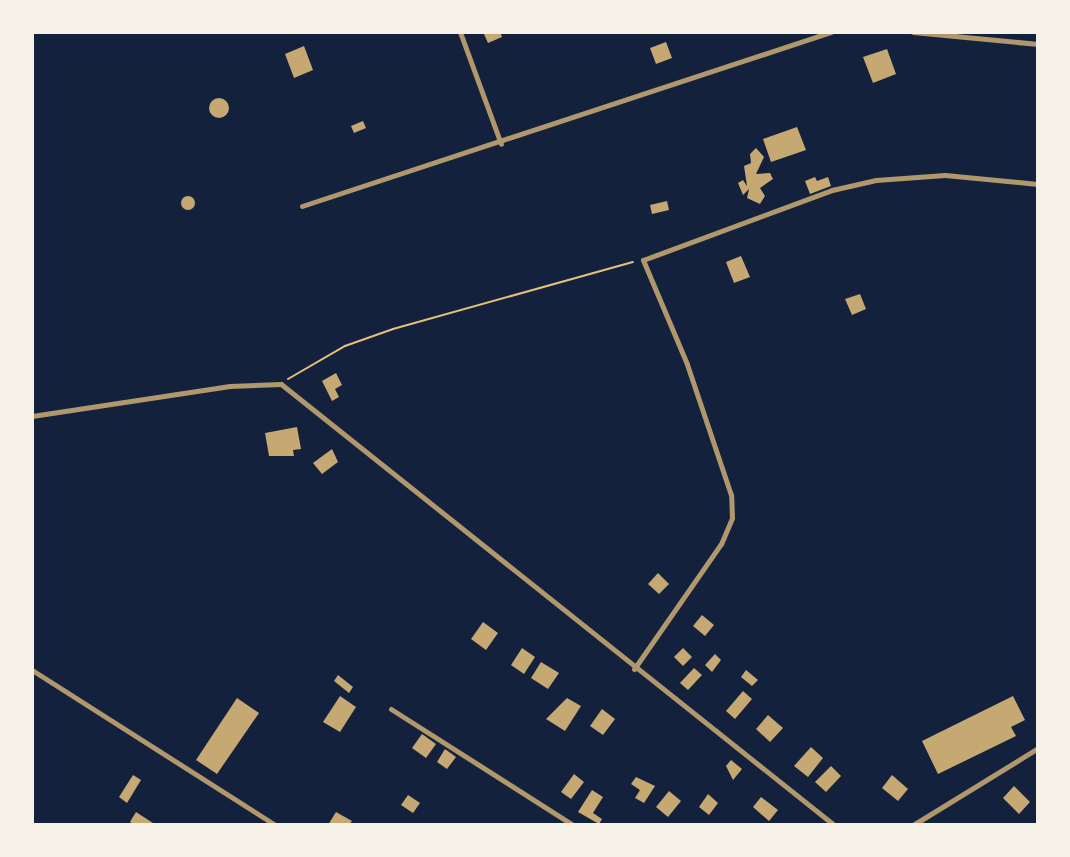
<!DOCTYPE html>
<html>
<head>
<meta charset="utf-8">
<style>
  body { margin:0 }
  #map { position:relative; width:1070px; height:857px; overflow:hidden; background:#14213d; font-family:"Roboto Serif",serif }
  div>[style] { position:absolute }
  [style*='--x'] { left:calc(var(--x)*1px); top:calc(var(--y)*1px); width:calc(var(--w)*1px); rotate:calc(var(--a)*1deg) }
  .building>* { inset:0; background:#c6a872 }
  .round { border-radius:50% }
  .path>* { height:2px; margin:-1px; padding:0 1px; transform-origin:1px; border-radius:1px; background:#e5c07b }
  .minor>* { height:5px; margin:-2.5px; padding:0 2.5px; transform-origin:2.5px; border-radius:2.5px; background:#b1986c }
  span { translate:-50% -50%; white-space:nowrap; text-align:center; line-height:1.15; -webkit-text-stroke:7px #f6f1e7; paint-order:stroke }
  .frame { position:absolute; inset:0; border:34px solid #f6f1e7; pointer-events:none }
</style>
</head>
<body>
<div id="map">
  <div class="building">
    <div style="clip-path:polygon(483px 32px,500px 32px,502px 37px,488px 43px)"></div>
    <div style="clip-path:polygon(666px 42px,672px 58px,656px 64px,650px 48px)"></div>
    <div style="clip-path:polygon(304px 46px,313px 70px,294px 78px,285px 54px)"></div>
    <div style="clip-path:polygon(887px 49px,896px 74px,873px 83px,863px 57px)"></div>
    <div class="round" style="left:209px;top:98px;width:20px;height:20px"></div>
    <div style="clip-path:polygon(363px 121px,366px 128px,354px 133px,351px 126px)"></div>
    <div style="clip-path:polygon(797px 127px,806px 150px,771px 162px,763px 139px)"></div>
    <div style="clip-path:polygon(756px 148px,764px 157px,756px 174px,770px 173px,773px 179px,760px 188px,765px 196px,760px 204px,747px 198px,749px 189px,743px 195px,738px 183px,743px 180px,747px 186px,744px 166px,751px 163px,750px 154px)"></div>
    <div style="clip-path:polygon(815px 177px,817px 181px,828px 177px,831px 186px,810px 194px,805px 181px)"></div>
    <div class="round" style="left:181px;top:196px;width:14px;height:14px"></div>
    <div style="clip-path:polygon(667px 201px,669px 210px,652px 214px,650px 205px)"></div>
    <div style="clip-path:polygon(741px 256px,750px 277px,734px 283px,726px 262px)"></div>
    <div style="clip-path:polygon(860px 294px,866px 309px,852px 315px,845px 299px)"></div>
    <div style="clip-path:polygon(336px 373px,342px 385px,335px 389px,339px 397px,332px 401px,322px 381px)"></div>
    <div style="clip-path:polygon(297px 427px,301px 449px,293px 450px,294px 456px,269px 456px,265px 433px)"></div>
    <div style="clip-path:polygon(332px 449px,338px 462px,322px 474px,313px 463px)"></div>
    <div style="clip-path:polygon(658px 573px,669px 584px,659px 594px,648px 584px)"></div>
    <div style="clip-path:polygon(702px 615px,714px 625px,705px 636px,693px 626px)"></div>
    <div style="clip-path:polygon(483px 622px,498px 633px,486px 650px,471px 639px)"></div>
    <div style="clip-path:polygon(522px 648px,535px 657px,524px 674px,511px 665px)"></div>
    <div style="clip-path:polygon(683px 648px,692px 657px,683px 666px,674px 657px)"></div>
    <div style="clip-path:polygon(715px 654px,721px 660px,712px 672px,705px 665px)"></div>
    <div style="clip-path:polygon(541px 662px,559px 673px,548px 689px,531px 678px)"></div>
    <div style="clip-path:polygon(694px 668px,702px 675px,688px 690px,680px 683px)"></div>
    <div style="clip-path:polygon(746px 670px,758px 680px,752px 686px,741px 677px)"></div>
    <div style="clip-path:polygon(338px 675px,353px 687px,349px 693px,334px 681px)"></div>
    <div style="clip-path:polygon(743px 691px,752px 699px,735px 719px,726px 711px)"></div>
    <div style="clip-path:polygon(340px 696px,356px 707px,340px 732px,323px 722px)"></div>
    <div style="clip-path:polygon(1013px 696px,1025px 720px,1011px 727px,1016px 736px,938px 774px,922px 741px)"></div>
    <div style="clip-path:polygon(237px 698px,259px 713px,217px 774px,196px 760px)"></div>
    <div style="clip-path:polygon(567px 698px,581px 706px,565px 731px,546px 719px)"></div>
    <div style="clip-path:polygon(602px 709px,615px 719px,603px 735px,590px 726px)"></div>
    <div style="clip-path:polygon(768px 715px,783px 728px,770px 742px,756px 729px)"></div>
    <div style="clip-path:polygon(422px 734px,436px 744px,426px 758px,412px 748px)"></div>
    <div style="clip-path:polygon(811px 747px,823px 758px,808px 777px,794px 766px)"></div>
    <div style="clip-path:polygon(445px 749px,456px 757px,447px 769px,437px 762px)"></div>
    <div style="clip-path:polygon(731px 760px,742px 769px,733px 780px,726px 766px)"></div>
    <div style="clip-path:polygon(831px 766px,841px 776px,826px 792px,815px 782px)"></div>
    <div style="clip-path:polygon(574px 774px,584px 782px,571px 799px,561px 792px)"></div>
    <div style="clip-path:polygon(133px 775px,141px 780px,127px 803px,119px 797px)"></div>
    <div style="clip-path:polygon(892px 775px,908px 789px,898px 801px,882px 788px)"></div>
    <div style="clip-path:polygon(636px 777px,655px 786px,644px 803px,635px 798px,640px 790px,631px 784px)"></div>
    <div style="clip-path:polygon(1014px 786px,1030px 802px,1019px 814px,1003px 798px)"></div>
    <div style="clip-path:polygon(592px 790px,603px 797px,593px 813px,602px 819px,599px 824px,578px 812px)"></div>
    <div style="clip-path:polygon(669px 791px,681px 801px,668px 817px,656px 807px)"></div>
    <div style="clip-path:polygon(708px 794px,718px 803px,709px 815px,699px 807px)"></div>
    <div style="clip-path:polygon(408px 795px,420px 803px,413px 813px,401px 805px)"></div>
    <div style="clip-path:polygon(761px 797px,778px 810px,769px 821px,753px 807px)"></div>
    <div style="clip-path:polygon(136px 812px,156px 825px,134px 825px,130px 822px)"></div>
    <div style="clip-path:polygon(336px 812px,352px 821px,349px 825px,328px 825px)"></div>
  </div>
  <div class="path">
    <div style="--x:288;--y:379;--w:66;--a:-30.1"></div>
    <div style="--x:345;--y:346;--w:51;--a:-19.5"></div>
    <div style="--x:393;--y:329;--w:249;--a:-15.6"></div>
  </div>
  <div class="minor">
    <div style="--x:460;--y:32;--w:119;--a:69.9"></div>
    <div style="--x:913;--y:32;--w:126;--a:5.5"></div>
    <div style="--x:302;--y:206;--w:557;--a:-18.21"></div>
    <div style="--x:32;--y:416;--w:200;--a:-8.6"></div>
    <div style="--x:230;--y:386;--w:51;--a:-2.2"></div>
    <div style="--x:281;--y:384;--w:707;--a:38.57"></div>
    <div style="--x:634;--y:669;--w:152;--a:-55.2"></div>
    <div style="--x:721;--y:544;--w:28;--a:-67"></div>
    <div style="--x:732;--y:518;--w:23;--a:-92"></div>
    <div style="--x:731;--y:495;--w:138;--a:-108.6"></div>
    <div style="--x:687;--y:364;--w:113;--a:-112.9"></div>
    <div style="--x:643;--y:260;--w:202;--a:-20.3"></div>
    <div style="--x:832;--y:190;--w:45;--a:-12.8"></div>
    <div style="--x:876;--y:180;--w:69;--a:-4.1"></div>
    <div style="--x:945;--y:175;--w:93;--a:5.5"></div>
    <div style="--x:32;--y:670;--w:288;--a:32.5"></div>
    <div style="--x:391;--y:709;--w:216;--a:32.5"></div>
    <div style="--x:913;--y:825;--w:147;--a:-31.6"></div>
  </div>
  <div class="frame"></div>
</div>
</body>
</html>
